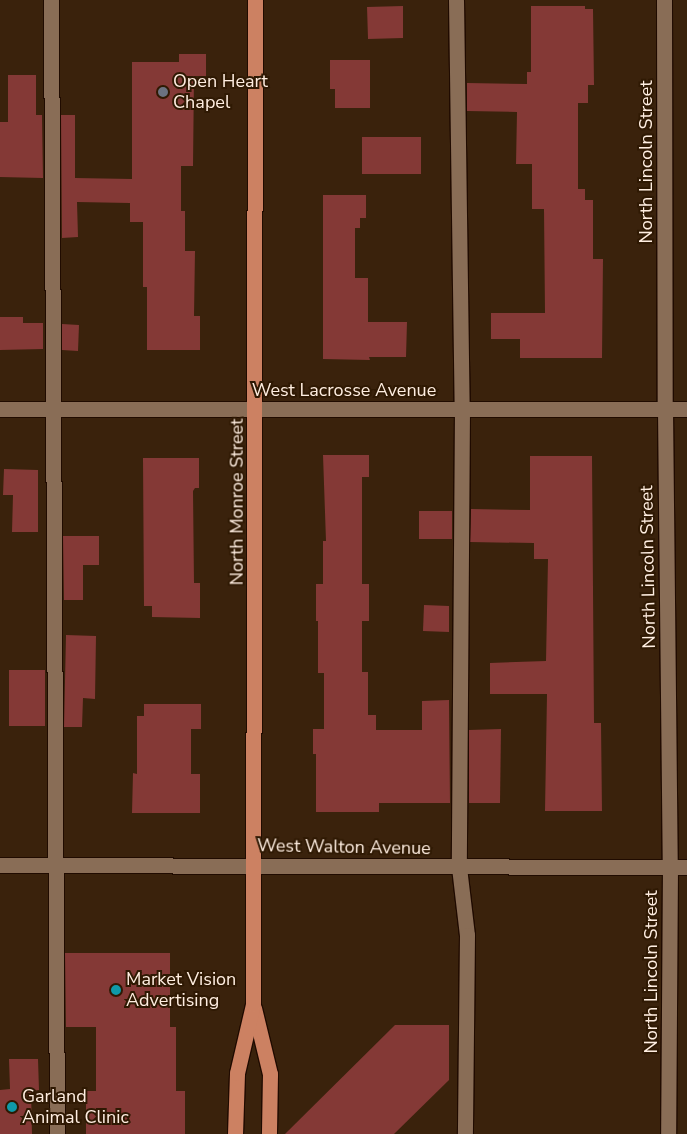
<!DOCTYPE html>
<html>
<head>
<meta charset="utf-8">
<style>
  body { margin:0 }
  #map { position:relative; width:687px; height:1134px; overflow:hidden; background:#3a220c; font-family:"Nunito Sans",sans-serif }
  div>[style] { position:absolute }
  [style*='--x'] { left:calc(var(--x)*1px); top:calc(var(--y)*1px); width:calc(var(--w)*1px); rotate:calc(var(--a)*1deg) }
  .building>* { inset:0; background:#843936 }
  .roads { filter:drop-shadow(1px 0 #200b00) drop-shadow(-1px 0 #200b00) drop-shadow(0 1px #200b00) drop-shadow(0 -1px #200b00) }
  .minor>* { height:15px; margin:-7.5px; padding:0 7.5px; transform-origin:7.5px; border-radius:7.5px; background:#896d56 }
  .major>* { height:15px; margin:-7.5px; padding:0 7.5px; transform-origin:7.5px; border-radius:7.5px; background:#cc8162 }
  .dots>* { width:14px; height:14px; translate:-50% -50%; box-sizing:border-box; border:2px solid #2f1903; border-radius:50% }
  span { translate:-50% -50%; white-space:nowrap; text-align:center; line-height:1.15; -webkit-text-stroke:4px #2f1903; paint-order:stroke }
  .poi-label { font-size:18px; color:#ffeee1 }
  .left { translate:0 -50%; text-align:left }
  .street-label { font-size:18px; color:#ffeee1 }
</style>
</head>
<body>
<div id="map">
  <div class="building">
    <div style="clip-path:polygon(403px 6px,403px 38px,368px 39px,367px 7px)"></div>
    <div style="clip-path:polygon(531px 6px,585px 6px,585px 9px,593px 9px,594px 85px,588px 85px,588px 103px,578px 103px,578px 189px,585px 189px,585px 200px,593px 200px,593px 259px,603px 259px,602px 358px,520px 358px,520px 339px,491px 339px,491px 313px,545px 313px,544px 209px,532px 209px,532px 164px,516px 164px,517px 112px,467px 111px,467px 83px,527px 84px,527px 72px,531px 72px)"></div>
    <div style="clip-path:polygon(179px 54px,206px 54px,206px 76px,194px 76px,193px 166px,181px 166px,181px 211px,185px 211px,185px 251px,195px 251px,194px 316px,200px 316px,200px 350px,147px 350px,147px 287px,143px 287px,143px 222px,130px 222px,130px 203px,77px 202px,78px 237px,62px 238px,61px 115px,75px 115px,75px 178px,132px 179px,132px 62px,179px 62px)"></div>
    <div style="clip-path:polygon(330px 60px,370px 60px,370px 108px,335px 108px,335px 89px,330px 89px)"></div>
    <div style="clip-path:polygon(8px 75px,36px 75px,36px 115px,42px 115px,43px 178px,0 177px,0 122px,8px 122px)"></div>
    <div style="clip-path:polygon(362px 137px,421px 137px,421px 174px,362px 174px)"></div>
    <div style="clip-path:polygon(323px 195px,366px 195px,366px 218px,360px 218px,360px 228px,355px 228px,355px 278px,368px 278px,368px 322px,407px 322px,406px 357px,369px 357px,370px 360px,323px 359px)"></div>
    <div style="clip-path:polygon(0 317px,23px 317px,23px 323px,43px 323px,43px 349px,0 350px)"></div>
    <div style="clip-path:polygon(62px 324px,79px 325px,78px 351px,62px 350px)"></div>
    <div style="clip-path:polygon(323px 455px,369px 455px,369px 477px,362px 477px,362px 584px,369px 584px,369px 621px,362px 621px,362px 672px,368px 672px,368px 715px,376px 715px,376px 730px,422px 730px,422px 701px,449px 700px,450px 803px,379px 803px,379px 812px,316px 812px,316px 754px,313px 754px,313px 729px,324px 729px,324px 673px,318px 673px,318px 621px,316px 621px,316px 584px,323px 584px,323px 541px,326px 541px)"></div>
    <div style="clip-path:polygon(530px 456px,592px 456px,594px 723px,601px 723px,602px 811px,545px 811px,547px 694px,490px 694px,490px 663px,546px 661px,548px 559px,534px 559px,534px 543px,470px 542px,471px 509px,530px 510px)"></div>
    <div style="clip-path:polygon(143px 458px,199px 458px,199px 488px,195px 488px,193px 491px,194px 583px,200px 583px,200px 618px,152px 617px,152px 606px,144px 606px)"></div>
    <div style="clip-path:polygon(4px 469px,38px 470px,38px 532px,12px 532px,13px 495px,3px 495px)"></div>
    <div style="clip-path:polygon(419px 511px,452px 511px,452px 539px,419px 539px)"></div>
    <div style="clip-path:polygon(63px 536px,99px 536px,99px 565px,83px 565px,83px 600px,64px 600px)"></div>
    <div style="clip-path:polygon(424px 605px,449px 606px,449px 632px,423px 631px)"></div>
    <div style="clip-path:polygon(66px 635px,96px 636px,95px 699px,83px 698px,82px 727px,64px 727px)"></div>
    <div style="clip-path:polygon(9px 670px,45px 670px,45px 726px,9px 726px)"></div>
    <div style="clip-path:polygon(144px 704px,201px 704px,201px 729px,191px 729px,191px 774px,200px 774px,200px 813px,132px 813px,133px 773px,137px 774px,137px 716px,144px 716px)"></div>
    <div style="clip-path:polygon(501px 729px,500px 803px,469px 803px,469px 730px)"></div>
    <div style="clip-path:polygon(65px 953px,170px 953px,170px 1027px,176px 1027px,176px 1091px,185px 1091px,185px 1134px,86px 1134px,86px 1091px,96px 1091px,96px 1027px,66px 1027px)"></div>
    <div style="clip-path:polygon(395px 1025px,449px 1025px,449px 1080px,394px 1134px,285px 1134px)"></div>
    <div style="clip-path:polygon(9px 1059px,38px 1059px,39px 1090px,31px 1091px,32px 1134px,0 1134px,0 1090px,10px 1089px)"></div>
  </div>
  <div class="roads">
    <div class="minor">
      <div style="--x:51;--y:0;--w:1134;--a:89.7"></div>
      <div style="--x:456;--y:0;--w:409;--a:89.2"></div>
      <div style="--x:462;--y:409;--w:458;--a:90.4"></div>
      <div style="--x:459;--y:867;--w:68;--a:83.3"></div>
      <div style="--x:467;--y:935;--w:199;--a:90.6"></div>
      <div style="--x:664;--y:0;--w:409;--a:89.9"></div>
      <div style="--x:665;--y:409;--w:458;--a:89.4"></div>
      <div style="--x:670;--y:867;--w:267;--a:90.4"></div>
      <div style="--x:0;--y:409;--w:687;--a:0"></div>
      <div style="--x:0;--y:865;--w:687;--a:0.17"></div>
    </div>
    <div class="major">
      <div style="--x:254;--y:1008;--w:68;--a:76.4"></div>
      <div style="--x:270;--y:1074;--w:60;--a:91"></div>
      <div style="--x:235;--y:1134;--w:61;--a:-88.1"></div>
      <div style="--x:237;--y:1073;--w:71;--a:-76.9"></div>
      <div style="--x:253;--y:1004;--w:1004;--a:-89.89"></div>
    </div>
  </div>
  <div class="dots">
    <div style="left:163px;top:92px;background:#6b7280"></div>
    <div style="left:116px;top:990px;background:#0f9aa8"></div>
    <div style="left:12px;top:1107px;background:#0f9aa8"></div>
  </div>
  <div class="poi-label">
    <span class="left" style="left:173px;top:92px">Open Heart<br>Chapel</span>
    <span class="left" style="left:126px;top:990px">Market Vision<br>Advertising</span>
    <span class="left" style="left:22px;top:1107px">Garland<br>Animal Clinic</span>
  </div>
  <div class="street-label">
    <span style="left:646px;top:162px;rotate:-90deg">North Lincoln Street</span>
    <span style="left:344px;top:390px">West Lacrosse Avenue</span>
    <span style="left:237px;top:502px;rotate:-90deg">North Monroe Street</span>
    <span style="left:648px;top:567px;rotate:-91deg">North Lincoln Street</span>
    <span style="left:344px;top:847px;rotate:1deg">West Walton Avenue</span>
    <span style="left:651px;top:972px;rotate:-90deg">North Lincoln Street</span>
  </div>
</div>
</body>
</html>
